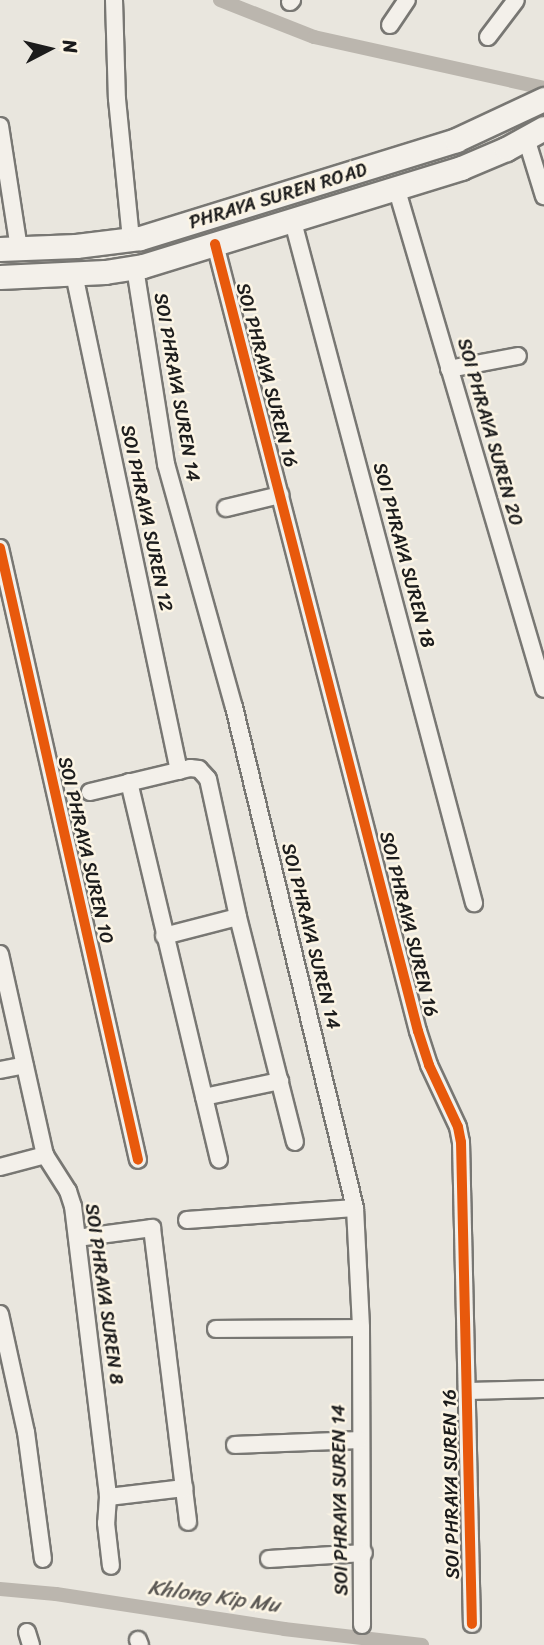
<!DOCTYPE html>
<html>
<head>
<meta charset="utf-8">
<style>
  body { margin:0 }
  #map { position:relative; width:544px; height:1645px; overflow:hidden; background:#e9e6de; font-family:Sriracha,sans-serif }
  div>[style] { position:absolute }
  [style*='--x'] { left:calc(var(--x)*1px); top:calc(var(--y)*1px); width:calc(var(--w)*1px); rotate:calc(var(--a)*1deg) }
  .canal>* { height:14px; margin:-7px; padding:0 7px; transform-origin:7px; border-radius:7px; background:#bbb6ae }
  .roads { filter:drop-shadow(2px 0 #787773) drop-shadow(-2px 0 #787773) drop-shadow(0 2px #787773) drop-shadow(0 -2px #787773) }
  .street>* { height:16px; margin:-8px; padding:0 8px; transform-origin:8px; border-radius:8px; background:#f3f0ea }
  .secondary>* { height:23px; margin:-11.5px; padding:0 11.5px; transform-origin:11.5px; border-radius:11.5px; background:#f3f0ea }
  .cycleway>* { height:10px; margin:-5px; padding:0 5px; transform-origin:5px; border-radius:5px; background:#e8590c }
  span { translate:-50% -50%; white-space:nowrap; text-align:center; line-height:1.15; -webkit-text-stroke:5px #fcf5e5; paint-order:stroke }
  .street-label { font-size:19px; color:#1c1c1c }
  .water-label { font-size:21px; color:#5b5854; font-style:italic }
  .north { position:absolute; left:14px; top:14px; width:70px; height:70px; -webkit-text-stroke:5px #fcf5e5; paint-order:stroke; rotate:83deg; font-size:19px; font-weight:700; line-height:28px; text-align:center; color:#1c1c1c }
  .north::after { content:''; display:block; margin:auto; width:24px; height:32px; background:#1c1c1c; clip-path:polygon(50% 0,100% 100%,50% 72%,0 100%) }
</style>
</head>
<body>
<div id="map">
  <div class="canal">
    <div style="--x:220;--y:0;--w:101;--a:21.5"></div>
    <div style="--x:314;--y:37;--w:236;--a:12.5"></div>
    <div style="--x:0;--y:1589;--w:56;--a:5.1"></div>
    <div style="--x:56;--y:1594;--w:231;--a:8.7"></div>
    <div style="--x:284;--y:1629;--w:139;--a:6.6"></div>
  </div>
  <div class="roads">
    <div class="street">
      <div style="--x:114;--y:0;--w:99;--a:88.3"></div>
      <div style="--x:117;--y:99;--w:142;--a:84.3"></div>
      <div style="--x:290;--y:2;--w:3;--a:-45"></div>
      <div style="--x:390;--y:25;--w:30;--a:-56"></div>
      <div style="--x:488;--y:37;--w:46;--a:-52.9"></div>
      <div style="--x:0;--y:126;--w:124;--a:81.2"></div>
      <div style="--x:526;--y:138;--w:61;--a:72.8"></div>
      <div style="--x:396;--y:187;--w:523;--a:73.57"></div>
      <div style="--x:292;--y:218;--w:709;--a:75.12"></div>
      <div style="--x:215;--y:244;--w:813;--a:75.54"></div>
      <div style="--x:418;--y:1031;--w:36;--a:72"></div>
      <div style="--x:429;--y:1065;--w:68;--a:64.9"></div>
      <div style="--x:458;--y:1127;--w:15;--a:79"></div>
      <div style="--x:461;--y:1142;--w:482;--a:88.7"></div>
      <div style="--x:135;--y:268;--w:198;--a:81"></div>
      <div style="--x:166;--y:464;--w:252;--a:74.4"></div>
      <div style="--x:234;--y:707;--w:515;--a:76.42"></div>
      <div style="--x:355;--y:1208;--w:120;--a:87.1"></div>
      <div style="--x:361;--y:1328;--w:297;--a:89.8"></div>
      <div style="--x:74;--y:274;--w:508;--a:78.07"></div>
      <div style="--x:449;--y:369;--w:70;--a:-10.7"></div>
      <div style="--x:226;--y:508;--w:56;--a:-13.5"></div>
      <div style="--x:0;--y:548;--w:627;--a:77.29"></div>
      <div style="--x:129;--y:782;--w:388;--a:76.6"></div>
      <div style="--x:90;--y:792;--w:103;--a:-13.5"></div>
      <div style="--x:190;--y:768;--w:9;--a:6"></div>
      <div style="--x:199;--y:769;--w:13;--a:48"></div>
      <div style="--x:208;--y:779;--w:141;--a:77.7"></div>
      <div style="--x:238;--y:917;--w:232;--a:75.8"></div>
      <div style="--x:164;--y:936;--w:76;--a:-14.4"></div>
      <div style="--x:0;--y:954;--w:206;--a:77.4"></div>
      <div style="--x:45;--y:1155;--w:43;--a:57.4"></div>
      <div style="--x:68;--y:1191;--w:16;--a:72"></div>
      <div style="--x:73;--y:1206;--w:293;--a:83.1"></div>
      <div style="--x:108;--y:1497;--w:26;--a:94"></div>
      <div style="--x:106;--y:1523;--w:43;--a:83.4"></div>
      <div style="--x:0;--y:1070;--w:25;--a:-11"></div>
      <div style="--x:204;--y:1097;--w:78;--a:-11.9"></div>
      <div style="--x:0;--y:1167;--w:47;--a:-14.9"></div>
      <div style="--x:187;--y:1220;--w:168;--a:-4.1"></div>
      <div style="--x:77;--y:1238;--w:76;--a:-7.6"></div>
      <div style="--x:152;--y:1228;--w:296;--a:83"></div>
      <div style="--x:0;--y:1314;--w:121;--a:77.6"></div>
      <div style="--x:26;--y:1432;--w:128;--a:82.4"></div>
      <div style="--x:216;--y:1329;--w:145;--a:-0.4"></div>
      <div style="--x:467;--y:1391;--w:77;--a:-1.5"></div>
      <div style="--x:235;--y:1445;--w:124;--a:-2.3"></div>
      <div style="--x:108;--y:1497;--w:77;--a:-6.8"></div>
      <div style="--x:269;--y:1559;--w:95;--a:-3.6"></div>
      <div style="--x:27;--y:1632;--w:14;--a:73"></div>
      <div style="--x:138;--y:1640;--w:5;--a:68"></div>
    </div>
    <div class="secondary">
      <div style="--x:0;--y:249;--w:76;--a:-2.3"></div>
      <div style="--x:76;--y:246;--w:64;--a:-7.1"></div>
      <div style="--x:140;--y:238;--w:331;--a:-17.2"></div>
      <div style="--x:456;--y:140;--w:97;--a:-25"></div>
      <div style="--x:0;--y:277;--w:105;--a:-2.7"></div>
      <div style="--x:105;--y:272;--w:38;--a:-9"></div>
      <div style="--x:143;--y:266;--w:333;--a:-17.1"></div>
      <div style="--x:461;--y:168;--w:49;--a:-22.9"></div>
      <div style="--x:506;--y:149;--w:43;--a:-28.9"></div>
    </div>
  </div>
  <div class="cycleway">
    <div style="--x:215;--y:244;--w:813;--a:75.54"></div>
    <div style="--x:418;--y:1031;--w:36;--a:72"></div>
    <div style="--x:429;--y:1065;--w:68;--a:64.9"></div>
    <div style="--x:458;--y:1127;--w:15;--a:79"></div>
    <div style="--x:461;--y:1142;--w:482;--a:88.7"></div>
    <div style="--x:0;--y:548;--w:627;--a:77.29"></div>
  </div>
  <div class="street-label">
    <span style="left:278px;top:196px;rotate:-17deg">PHRAYA SUREN ROAD</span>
    <span style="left:267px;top:375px;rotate:75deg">SOI PHRAYA SUREN 16</span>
    <span style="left:177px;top:387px;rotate:80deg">SOI PHRAYA SUREN 14</span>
    <span style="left:490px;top:432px;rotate:74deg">SOI PHRAYA SUREN 20</span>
    <span style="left:147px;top:518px;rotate:78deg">SOI PHRAYA SUREN 12</span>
    <span style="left:404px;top:555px;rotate:75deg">SOI PHRAYA SUREN 18</span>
    <span style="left:86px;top:850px;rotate:77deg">SOI PHRAYA SUREN 10</span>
    <span style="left:409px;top:924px;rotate:76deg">SOI PHRAYA SUREN 16</span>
    <span style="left:311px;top:936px;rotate:76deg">SOI PHRAYA SUREN 14</span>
    <span style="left:104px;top:1294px;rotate:82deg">SOI PHRAYA SUREN 8</span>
    <span style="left:451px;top:1484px;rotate:-91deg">SOI PHRAYA SUREN 16</span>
    <span style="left:340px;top:1500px;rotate:-91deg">SOI PHRAYA SUREN 14</span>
  </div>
  <div class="water-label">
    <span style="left:214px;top:1596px;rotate:8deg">Khlong Kip Mu</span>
  </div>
  <div class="north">N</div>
</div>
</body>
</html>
